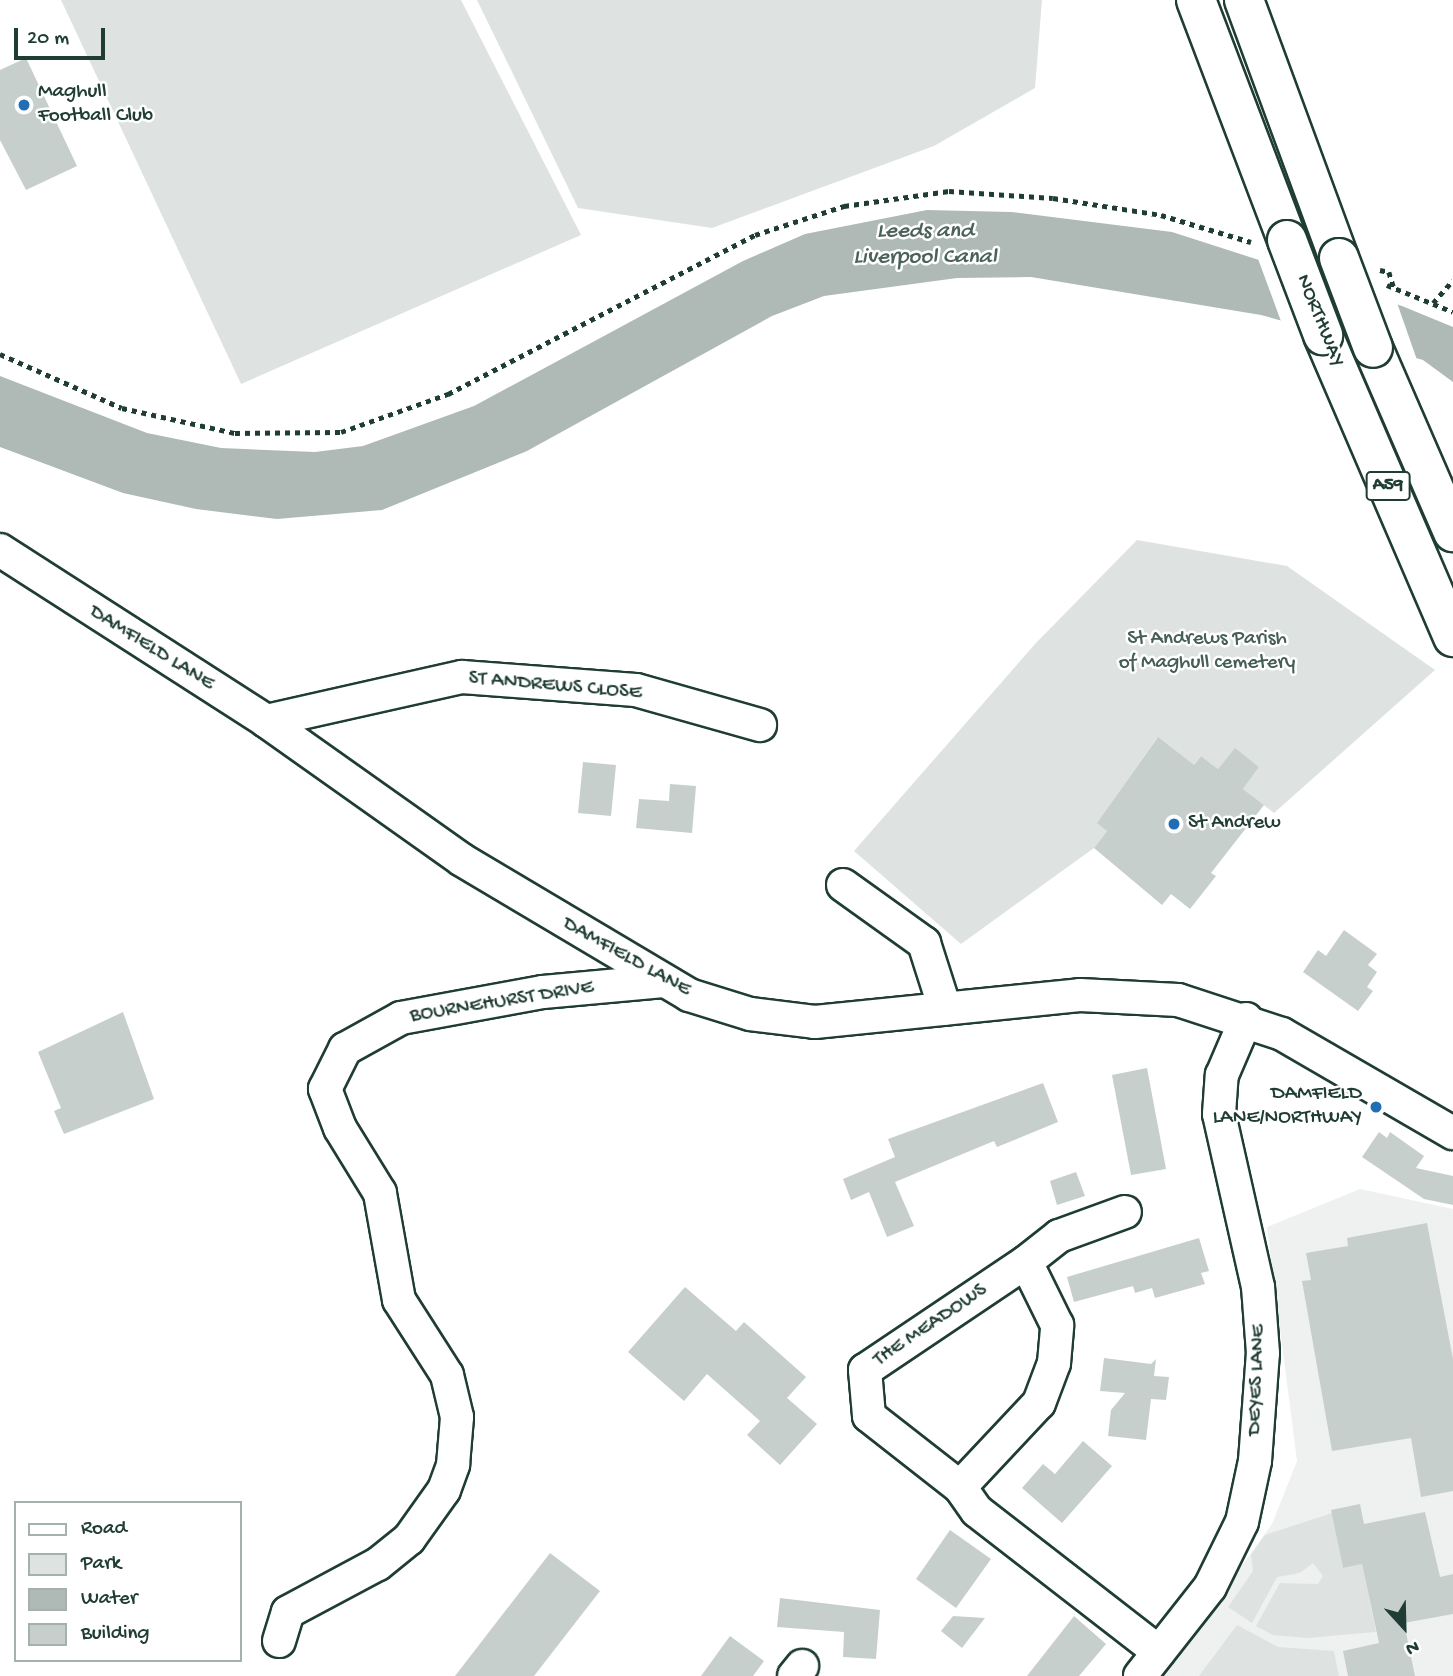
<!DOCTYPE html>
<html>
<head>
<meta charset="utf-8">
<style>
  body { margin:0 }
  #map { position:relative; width:1453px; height:1676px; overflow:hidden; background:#fff; font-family:"Gochi Hand",sans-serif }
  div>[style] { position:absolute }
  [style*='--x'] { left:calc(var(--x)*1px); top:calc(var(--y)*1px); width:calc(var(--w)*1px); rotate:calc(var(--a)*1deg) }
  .built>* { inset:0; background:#eef1f0 }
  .green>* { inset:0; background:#dee3e2 }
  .water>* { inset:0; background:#afbab7 }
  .pier>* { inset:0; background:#fff }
  .building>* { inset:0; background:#c7cfcc }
  .path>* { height:4.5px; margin-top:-2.25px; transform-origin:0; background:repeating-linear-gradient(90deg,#1f3d34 0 5px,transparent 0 10px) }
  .roads { filter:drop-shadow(2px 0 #1f3d34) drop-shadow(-2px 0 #1f3d34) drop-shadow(0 2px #1f3d34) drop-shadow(0 -2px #1f3d34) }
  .minor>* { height:32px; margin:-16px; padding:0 16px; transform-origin:16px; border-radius:16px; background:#fff }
  .highway>* { height:38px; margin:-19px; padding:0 19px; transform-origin:19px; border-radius:19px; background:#fff }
  .bridges { filter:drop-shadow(2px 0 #1f3d34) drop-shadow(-2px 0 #1f3d34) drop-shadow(0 2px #1f3d34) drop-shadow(0 -2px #1f3d34) }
  .highway-bridge>* { height:38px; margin:-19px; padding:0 19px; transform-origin:19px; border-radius:19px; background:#fff }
  .dots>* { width:19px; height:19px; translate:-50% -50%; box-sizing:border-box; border:4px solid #fff; border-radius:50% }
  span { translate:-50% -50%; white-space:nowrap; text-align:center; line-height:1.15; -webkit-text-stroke:5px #fff; paint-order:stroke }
  .shield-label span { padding:2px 5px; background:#fff; border:2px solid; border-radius:5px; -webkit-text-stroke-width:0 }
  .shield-label { font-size:19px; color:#1f3d34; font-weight:700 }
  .poi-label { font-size:21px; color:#1f3d34 }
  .left { translate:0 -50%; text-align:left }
  .right { translate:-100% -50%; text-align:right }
  .street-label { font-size:21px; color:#1f3d34 }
  .park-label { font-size:21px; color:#455e57 }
  .water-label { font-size:23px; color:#4a625b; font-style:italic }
  .legend { position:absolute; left:14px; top:1501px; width:228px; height:161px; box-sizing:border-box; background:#fff; border:2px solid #a5b1ae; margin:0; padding:9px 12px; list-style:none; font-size:21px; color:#1f3d34 }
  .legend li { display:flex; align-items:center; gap:14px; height:35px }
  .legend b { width:35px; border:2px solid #a5b1ae }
  .north { position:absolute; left:1369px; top:1592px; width:70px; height:70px; -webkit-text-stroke:5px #fff; paint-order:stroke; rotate:158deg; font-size:19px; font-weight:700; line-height:28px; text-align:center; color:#1f3d34 }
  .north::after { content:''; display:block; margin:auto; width:24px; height:32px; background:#1f3d34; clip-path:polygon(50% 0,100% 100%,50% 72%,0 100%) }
  .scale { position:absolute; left:14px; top:28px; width:91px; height:32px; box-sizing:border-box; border:4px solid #1f3d34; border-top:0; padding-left:9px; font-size:21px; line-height:24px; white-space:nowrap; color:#1f3d34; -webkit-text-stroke:5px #fff; paint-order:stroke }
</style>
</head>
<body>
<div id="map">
  <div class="built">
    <div style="clip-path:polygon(1360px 1189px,1453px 1209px,1453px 1676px,1162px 1676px,1272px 1524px,1297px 1461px,1267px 1227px)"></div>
  </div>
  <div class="green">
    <div style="clip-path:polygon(61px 0,461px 0,581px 235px,241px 384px)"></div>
    <div style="clip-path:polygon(477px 0,1042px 0,1035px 88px,934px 146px,712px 228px,578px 208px)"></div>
    <div style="clip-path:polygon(1137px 540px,1287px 566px,1435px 670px,1274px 813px,1243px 789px,1259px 767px,1235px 749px,1218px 769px,1201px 756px,1189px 771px,1188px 761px,1157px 738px,1098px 822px,1107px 831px,1094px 848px,961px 944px,854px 851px,1035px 644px)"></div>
    <div style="clip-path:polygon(1332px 1513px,1343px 1568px,1362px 1564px,1376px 1632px,1307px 1638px,1273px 1635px,1256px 1626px,1280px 1583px,1318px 1584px,1323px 1576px,1313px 1563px,1300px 1573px,1277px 1577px,1252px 1623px,1228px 1607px,1253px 1571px,1251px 1555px,1265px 1535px)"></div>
    <div style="clip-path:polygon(1237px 1625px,1278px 1647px,1334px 1651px,1339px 1676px,1199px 1676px)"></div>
  </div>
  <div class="water">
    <div style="clip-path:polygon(927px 210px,1011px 212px,1172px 232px,1402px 306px,1453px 327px,1453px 382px,1423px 360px,1261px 315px,1031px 277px,957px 278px,824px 296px,772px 316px,527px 451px,382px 510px,277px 519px,196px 509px,123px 493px,0 447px,0 376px,147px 433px,221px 448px,315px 452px,363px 446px,474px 406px,743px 261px,805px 234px)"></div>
  </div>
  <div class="pier">
    <div style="clip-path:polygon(1257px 256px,1396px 300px,1417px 360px,1282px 324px)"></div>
  </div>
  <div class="building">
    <div style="clip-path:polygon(26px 58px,77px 166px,26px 190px,0 140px,0 70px)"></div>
    <div style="clip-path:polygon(1158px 737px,1194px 765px,1201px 756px,1218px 769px,1235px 748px,1259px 767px,1243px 789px,1264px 805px,1211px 873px,1216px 876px,1190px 909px,1171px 894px,1162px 905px,1094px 848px,1107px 831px,1097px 823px)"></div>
    <div style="clip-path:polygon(583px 762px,616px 765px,611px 816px,578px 813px)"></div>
    <div style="clip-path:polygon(670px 784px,696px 786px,692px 833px,636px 828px,639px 799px,669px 801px)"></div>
    <div style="clip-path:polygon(1344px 930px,1377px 954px,1368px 965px,1377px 972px,1367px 987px,1373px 991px,1358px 1011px,1303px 972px,1318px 950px,1326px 956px)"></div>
    <div style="clip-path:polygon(123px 1012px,154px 1099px,64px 1134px,54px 1111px,61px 1108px,38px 1052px)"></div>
    <div style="clip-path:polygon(1147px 1068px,1166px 1169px,1131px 1175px,1112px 1075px)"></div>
    <div style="clip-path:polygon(1043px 1083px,1058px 1122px,997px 1147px,994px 1141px,895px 1182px,914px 1226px,887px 1237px,869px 1192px,851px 1200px,843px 1179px,895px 1157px,888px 1139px)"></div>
    <div style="clip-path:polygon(1379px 1132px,1387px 1138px,1390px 1132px,1424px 1156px,1416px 1168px,1453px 1176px,1453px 1205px,1424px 1199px,1362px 1157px)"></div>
    <div style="clip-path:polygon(1076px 1172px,1085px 1196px,1057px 1205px,1050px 1181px)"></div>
    <div style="clip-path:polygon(1427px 1223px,1453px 1359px,1453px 1491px,1421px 1497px,1411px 1438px,1332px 1451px,1302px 1281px,1311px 1280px,1306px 1253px,1348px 1246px,1347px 1238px)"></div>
    <div style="clip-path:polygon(1199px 1238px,1209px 1271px,1201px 1273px,1205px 1284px,1155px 1298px,1152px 1288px,1135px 1293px,1133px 1286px,1074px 1302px,1067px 1277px)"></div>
    <div style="clip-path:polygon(685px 1287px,736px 1331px,744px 1322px,806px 1377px,787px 1398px,817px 1424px,780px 1465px,747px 1435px,760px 1421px,707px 1374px,684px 1401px,628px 1352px)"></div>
    <div style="clip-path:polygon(1104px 1358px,1151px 1364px,1156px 1359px,1154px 1376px,1169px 1377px,1166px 1400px,1151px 1399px,1146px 1440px,1108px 1436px,1111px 1410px,1125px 1393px,1100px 1391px)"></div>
    <div style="clip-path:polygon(1083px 1441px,1112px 1466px,1062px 1523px,1022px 1488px,1043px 1464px,1055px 1474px)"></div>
    <div style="clip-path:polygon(1360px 1504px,1364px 1524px,1425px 1512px,1440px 1577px,1453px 1574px,1453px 1614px,1404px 1623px,1415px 1676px,1348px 1676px,1343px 1651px,1379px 1643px,1362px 1564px,1343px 1568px,1331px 1510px)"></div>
    <div style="clip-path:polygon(950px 1530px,991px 1559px,956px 1608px,916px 1579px)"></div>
    <div style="clip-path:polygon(550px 1553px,600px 1591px,534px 1676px,455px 1676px)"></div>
    <div style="clip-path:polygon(780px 1598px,880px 1610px,876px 1659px,843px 1657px,844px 1632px,777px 1627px)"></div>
    <div style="clip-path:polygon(953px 1616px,985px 1618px,962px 1648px,941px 1631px)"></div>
    <div style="clip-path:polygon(1074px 1616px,1106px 1644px,1079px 1676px,1027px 1676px)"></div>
    <div style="clip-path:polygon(730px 1636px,764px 1661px,753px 1676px,701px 1676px)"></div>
  </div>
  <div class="path">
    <div style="--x:1380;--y:270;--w:9;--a:13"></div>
    <div style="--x:1389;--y:272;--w:17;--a:73"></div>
    <div style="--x:1387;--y:285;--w:71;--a:22.2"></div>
    <div style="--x:1433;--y:303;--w:30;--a:-49"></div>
    <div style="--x:0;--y:354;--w:133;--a:23.9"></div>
    <div style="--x:122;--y:408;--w:116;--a:12.5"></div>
    <div style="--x:235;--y:433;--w:106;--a:-0.5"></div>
    <div style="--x:341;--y:432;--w:114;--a:-19.6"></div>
    <div style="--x:448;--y:394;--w:346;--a:-27.4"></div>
    <div style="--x:755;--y:235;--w:94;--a:-18"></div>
    <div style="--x:844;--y:206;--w:106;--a:-8.1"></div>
    <div style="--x:949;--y:191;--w:104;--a:3.9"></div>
    <div style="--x:1053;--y:198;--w:109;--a:8.9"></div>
    <div style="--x:1161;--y:215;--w:94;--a:16.7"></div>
  </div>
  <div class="roads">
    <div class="minor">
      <div style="--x:0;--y:550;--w:316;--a:32.7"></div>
      <div style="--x:266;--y:721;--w:240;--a:35.3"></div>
      <div style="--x:462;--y:860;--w:264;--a:30.7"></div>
      <div style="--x:689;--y:995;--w:64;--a:17.3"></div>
      <div style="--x:750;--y:1014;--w:65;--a:7"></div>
      <div style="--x:815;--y:1022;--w:266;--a:-5.8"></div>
      <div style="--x:1080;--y:995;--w:98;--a:2.9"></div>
      <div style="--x:1178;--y:1000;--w:109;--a:18.1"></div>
      <div style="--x:1282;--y:1034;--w:198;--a:30.1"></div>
      <div style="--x:266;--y:721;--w:201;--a:-12.7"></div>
      <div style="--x:462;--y:677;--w:174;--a:4.3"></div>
      <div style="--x:636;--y:690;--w:129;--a:15.8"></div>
      <div style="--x:843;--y:885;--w:100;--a:35.6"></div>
      <div style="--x:924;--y:943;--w:69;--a:72.3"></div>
      <div style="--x:1026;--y:1262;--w:42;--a:-38.2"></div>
      <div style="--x:1059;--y:1236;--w:70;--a:-20"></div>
      <div style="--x:960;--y:1487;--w:115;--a:-46.8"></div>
      <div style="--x:1039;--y:1403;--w:43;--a:-69.4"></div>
      <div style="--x:1054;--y:1363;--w:38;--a:-85"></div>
      <div style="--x:1057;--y:1325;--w:70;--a:-116.2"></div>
      <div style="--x:1026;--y:1262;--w:194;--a:146.1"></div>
      <div style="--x:865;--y:1370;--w:46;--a:85"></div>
      <div style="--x:869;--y:1416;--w:115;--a:38"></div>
      <div style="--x:960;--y:1487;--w:29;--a:55"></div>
      <div style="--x:977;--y:1511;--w:230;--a:37.8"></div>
      <div style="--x:279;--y:1641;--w:30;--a:-73"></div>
      <div style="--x:288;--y:1612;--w:102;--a:-28.1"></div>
      <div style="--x:378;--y:1564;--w:40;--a:-39"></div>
      <div style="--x:409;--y:1539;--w:60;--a:-54.5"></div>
      <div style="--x:444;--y:1490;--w:27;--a:-70"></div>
      <div style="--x:453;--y:1465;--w:48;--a:-85.2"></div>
      <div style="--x:457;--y:1417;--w:43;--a:-103.4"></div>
      <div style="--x:447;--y:1375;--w:89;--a:-122.6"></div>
      <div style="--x:399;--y:1300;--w:109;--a:-100.1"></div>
      <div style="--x:380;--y:1193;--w:76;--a:-121.6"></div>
      <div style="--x:340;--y:1128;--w:42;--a:-111"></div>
      <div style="--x:325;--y:1089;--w:45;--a:-63.4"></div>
      <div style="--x:345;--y:1049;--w:64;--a:-29"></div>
      <div style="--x:401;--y:1018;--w:144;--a:-10.4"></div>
      <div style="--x:543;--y:992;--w:121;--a:-5.2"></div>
      <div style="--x:794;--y:1676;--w:13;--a:-51"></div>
      <div style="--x:1140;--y:1676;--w:113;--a:-51.8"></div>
      <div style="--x:1210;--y:1587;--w:72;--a:-63.8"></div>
      <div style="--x:1242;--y:1522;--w:62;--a:-78"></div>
      <div style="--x:1255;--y:1461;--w:108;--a:-85.8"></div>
      <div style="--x:1263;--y:1353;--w:66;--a:-94.3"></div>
      <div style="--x:1258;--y:1287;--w:177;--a:-102.7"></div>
      <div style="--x:1219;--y:1114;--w:39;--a:-86"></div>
      <div style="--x:1222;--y:1075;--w:61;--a:-66.8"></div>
    </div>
    <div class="highway">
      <div style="--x:1196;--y:0;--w:257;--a:69.2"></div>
      <div style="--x:1244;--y:0;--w:275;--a:69.8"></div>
      <div style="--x:1323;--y:335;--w:329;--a:66.7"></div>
      <div style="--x:1373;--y:348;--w:201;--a:66.5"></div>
    </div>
  </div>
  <div class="bridges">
    <div class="highway-bridge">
      <div style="--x:1287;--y:240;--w:102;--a:69.2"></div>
      <div style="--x:1339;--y:258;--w:96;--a:69.3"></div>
    </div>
  </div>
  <div class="dots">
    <div style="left:24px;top:105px;background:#1f6fb2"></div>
    <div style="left:1174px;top:824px;background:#1f6fb2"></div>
    <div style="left:1376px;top:1107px;background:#1f6fb2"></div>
  </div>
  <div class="shield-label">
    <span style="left:1388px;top:486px">A59</span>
  </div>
  <div class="poi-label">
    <span class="left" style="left:38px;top:105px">Maghull<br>Football Club</span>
    <span class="left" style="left:1188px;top:824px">St Andrew</span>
    <span class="right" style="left:1362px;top:1107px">DAMFIELD<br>LANE/NORTHWAY</span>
  </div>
  <div class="street-label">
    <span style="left:1319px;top:321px;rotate:68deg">NORTHWAY</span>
    <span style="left:151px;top:649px;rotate:32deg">DAMFIELD LANE</span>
    <span style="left:555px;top:687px;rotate:5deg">ST ANDREWS CLOSE</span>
    <span style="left:626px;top:958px;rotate:29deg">DAMFIELD LANE</span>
    <span style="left:502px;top:1003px;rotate:-9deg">BOURNEHURST DRIVE</span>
    <span style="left:931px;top:1326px;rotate:-34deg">THE MEADOWS</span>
    <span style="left:1258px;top:1380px;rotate:-88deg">DEYES LANE</span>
  </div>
  <div class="park-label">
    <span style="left:1207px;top:652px">St Andrews Parish<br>of Maghull cemetery</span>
  </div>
  <div class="water-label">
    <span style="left:925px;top:245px">Leeds and<br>Liverpool Canal</span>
  </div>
  <ul class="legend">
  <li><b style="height:9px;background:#fff"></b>Road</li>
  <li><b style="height:19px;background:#dee3e2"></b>Park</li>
  <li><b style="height:19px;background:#afbab7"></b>Water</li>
  <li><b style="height:19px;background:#c7cfcc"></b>Building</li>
  </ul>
  <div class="north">N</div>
  <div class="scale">20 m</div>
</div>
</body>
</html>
